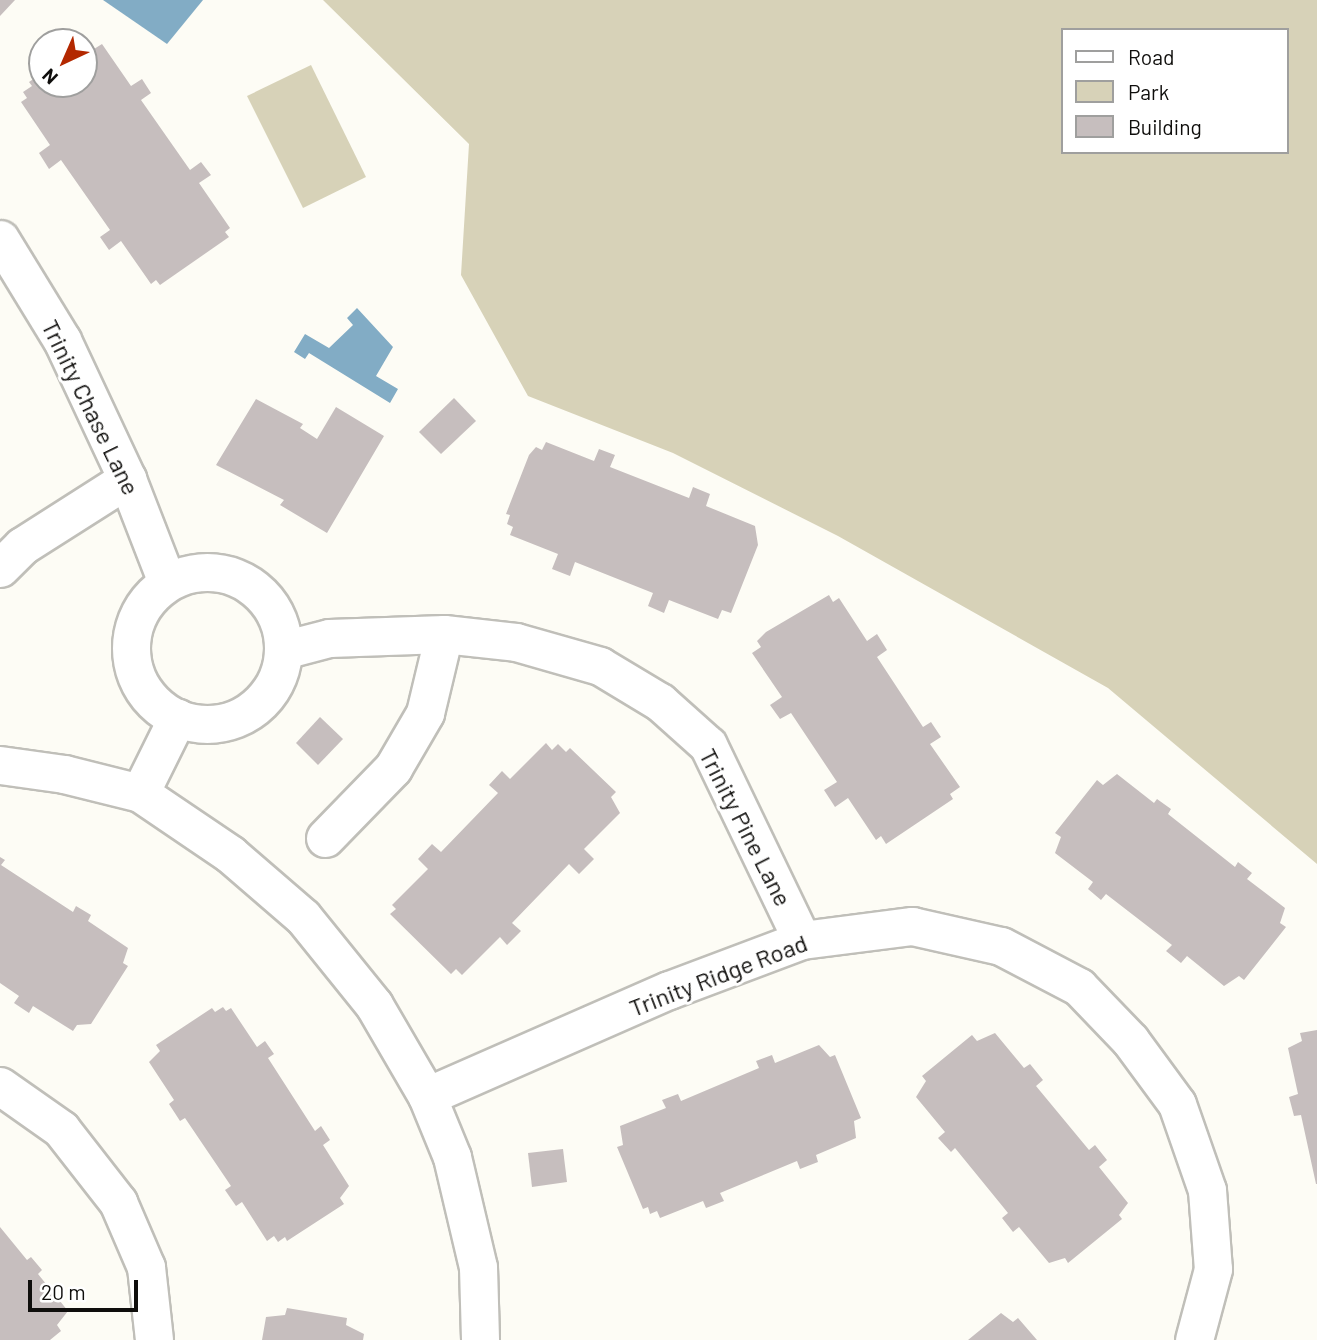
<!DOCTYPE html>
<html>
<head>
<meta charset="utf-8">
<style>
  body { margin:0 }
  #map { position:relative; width:1317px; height:1340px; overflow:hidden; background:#fdfcf5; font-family:Barlow,sans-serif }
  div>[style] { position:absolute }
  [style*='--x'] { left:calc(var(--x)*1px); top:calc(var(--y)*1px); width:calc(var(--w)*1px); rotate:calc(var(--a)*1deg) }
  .green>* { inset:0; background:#d7d2b8 }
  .water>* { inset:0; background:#82acc5 }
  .building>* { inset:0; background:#c6bebe }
  .roads { filter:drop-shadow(2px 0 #c0bfb9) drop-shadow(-2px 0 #c0bfb9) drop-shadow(0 2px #c0bfb9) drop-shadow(0 -2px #c0bfb9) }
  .street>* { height:37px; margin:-18.5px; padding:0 18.5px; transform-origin:18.5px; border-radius:18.5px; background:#fff }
  .street>.ring { margin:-18.5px; padding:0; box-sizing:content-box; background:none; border:37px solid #fff; border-radius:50% }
  span { translate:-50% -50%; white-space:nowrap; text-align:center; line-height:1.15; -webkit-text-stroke:6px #fff; paint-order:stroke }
  .street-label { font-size:24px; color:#0f0e0c }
  .legend { position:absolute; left:1061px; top:28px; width:228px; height:126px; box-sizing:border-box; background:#fff; border:2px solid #9f9f9e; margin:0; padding:9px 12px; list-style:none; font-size:21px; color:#0f0e0c }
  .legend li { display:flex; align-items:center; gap:14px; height:35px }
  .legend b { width:35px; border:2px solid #9f9f9e }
  .north { position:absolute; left:28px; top:28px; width:70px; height:70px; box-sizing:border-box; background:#fff; border:2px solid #9f9f9e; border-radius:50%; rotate:224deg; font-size:19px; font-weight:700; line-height:28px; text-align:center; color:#0f0e0c }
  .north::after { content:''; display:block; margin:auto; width:24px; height:32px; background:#b32800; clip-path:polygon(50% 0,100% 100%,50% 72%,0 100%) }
  .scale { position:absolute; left:28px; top:1280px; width:110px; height:32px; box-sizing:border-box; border:4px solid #0f0e0c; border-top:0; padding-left:9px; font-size:21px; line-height:24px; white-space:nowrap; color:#0f0e0c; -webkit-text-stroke:5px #fff; paint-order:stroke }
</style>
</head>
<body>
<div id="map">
  <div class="green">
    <div style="clip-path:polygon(evenodd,323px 0,1317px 0,1317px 864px,1108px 688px,838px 536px,673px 453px,528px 396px,461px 275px,469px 144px,323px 0,1063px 30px,1287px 30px,1287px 152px,1063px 152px,1063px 30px)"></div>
    <div style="clip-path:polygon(311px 65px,366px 177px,303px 208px,247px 96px)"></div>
  </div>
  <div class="water">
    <div style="clip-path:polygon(103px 0,203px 0,167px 44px)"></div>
    <div style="clip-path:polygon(357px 308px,393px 347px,376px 376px,398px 389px,390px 403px,309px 353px,305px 359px,294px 352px,305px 334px,329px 348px,353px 325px,347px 318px)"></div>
  </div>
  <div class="building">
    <div style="clip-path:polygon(0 0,15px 0,0 16px)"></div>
    <div style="clip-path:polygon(90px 44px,94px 49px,102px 44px,131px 86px,142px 79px,151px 93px,141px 100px,190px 170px,201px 162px,211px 175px,199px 183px,230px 228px,225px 232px,229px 237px,160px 285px,156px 280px,151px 284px,121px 241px,109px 250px,100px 237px,110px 230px,61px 160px,49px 169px,39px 153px,50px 145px,21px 102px,27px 98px,23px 92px,32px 86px,29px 82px,42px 73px,42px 84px,84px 84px,84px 49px)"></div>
    <div style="clip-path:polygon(454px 398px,476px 421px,441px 454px,419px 432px)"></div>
    <div style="clip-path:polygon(256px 399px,303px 424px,300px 428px,317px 439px,336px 407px,384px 436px,327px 533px,280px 505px,284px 500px,216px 465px)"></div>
    <div style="clip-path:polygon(546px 442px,594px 461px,599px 449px,615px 455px,610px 467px,689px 498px,693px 487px,710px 494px,706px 506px,755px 526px,758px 545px,731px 613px,722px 610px,718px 619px,669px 600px,664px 613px,648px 606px,653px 593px,575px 562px,570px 576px,552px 569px,558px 554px,510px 535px,513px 527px,507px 524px,510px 515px,506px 514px,529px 455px,536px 447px,542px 450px)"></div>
    <div style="clip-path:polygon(829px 595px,833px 602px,839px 598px,867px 641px,877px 634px,887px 650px,877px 657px,923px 727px,931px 722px,941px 737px,930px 744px,960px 787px,950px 794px,953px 799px,886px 844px,881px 836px,876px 840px,848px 798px,835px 807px,824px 790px,837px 782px,791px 713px,780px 719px,770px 705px,782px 697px,752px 653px,761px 647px,757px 641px,766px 632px)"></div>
    <div style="clip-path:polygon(320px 717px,343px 739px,318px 765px,296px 743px)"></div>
    <div style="clip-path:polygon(546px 743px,552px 750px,558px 744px,566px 752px,570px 748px,616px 792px,611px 797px,620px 813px,584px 849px,594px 859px,579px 874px,569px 864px,512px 923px,521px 931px,507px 945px,500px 937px,462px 975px,456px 969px,451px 974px,390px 914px,396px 909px,392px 905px,428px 869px,418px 859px,432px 844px,441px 852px,498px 793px,489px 785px,502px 771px,510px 779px)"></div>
    <div style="clip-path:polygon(1117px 774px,1154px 803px,1157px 799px,1171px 809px,1168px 814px,1235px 867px,1238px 862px,1252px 873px,1247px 879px,1285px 908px,1280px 923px,1286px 927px,1244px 980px,1239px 976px,1224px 986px,1187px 956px,1181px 963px,1166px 951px,1172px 945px,1106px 894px,1101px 900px,1088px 889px,1093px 882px,1055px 853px,1061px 837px,1055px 833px,1097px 780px,1103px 785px)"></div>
    <div style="clip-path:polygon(0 857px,5px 860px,1px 865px,73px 912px,76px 906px,91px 915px,88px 921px,128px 948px,123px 963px,128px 966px,91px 1024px,77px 1025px,73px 1031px,33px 1006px,29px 1013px,14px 1003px,19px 996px,0 983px)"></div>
    <div style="clip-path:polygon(223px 1007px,226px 1011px,231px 1008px,257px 1047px,265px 1041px,274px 1054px,268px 1058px,315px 1131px,321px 1126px,330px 1140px,323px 1145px,349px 1186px,340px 1198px,344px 1204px,287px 1241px,285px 1237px,278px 1242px,274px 1236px,267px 1241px,242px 1202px,236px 1206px,225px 1190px,231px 1186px,185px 1118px,180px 1121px,169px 1104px,174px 1100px,149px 1062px,160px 1051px,156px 1045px,212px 1008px,215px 1012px)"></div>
    <div style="clip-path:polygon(1317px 1030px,1317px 1184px,1316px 1184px,1301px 1115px,1294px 1116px,1289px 1097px,1298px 1094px,1288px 1048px,1302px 1041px,1300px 1033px)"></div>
    <div style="clip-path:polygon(995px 1033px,1024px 1068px,1030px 1064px,1043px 1080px,1036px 1086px,1089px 1150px,1095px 1145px,1107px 1160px,1099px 1167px,1128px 1203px,1119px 1215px,1122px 1219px,1068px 1263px,1065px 1258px,1049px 1263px,1019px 1227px,1013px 1232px,1002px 1218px,1008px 1213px,955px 1148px,951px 1152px,938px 1138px,945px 1132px,916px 1097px,926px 1081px,922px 1076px,972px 1035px,977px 1041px)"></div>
    <div style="clip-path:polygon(819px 1045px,830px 1057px,835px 1055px,861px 1118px,854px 1121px,856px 1138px,816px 1155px,818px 1162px,800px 1169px,797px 1161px,720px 1193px,724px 1201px,706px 1208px,703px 1201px,660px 1218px,657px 1211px,650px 1214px,648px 1207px,643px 1209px,617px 1147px,623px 1145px,620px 1126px,666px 1108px,662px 1100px,678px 1094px,681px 1101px,759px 1068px,756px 1061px,772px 1055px,775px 1063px)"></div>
    <div style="clip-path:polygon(563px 1149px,567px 1182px,532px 1187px,528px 1153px)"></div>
    <div style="clip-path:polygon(0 1227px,27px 1260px,31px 1257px,42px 1270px,38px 1274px,68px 1311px,57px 1325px,61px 1331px,50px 1340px,0 1340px)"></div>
    <div style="clip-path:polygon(287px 1308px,347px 1318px,346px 1325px,364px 1334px,363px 1340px,262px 1340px,266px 1317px,285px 1315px)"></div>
    <div style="clip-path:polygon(1001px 1313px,1013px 1322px,1018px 1318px,1037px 1340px,968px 1340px)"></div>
  </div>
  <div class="roads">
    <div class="street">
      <div style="--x:0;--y:239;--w:119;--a:58.5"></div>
      <div style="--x:62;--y:340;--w:153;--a:64.9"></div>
      <div style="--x:127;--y:479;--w:110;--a:68.8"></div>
      <div style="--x:0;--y:568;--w:31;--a:-45"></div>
      <div style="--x:22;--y:546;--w:125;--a:-32.5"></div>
      <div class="ring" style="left:131px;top:572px;width:115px;height:115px"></div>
      <div style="--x:283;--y:650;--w:48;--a:-14.6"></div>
      <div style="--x:329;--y:638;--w:115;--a:-2"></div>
      <div style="--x:444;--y:634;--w:72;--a:6.3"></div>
      <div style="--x:516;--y:642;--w:87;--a:15.9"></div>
      <div style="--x:600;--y:666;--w:70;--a:31"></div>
      <div style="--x:660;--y:702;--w:64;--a:41.9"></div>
      <div style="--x:708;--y:745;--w:216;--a:64.3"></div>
      <div style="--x:0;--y:765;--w:65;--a:8"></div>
      <div style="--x:64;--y:774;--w:78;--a:14"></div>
      <div style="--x:140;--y:793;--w:109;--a:34.1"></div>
      <div style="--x:230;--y:854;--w:96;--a:40.8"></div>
      <div style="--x:303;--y:917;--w:113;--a:51.1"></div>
      <div style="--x:374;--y:1005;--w:105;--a:59.8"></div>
      <div style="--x:427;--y:1096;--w:66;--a:67.7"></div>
      <div style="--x:452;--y:1157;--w:113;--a:76.7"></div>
      <div style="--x:478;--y:1267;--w:73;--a:88.4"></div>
      <div style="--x:140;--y:793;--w:84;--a:-63.7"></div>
      <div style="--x:325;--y:838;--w:98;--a:-45.8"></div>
      <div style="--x:393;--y:768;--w:64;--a:-59.8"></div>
      <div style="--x:425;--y:713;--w:81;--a:-76.5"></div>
      <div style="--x:0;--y:1086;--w:75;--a:35.2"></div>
      <div style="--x:61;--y:1129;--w:93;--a:52"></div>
      <div style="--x:118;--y:1202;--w:71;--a:66.7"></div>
      <div style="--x:146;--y:1267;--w:73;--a:83.7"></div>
      <div style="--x:427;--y:1096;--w:264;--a:-23.7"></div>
      <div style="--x:669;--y:990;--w:142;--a:-20.6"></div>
      <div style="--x:802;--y:940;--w:111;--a:-7.3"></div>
      <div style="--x:912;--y:926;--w:91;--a:12.7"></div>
      <div style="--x:1001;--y:946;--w:88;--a:27.7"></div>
      <div style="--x:1079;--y:987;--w:74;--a:46.1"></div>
      <div style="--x:1130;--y:1040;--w:79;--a:53.7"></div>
      <div style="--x:1177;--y:1104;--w:91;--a:70.8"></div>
      <div style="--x:1207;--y:1190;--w:79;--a:85.7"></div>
      <div style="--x:1213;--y:1269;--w:73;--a:105"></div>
    </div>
  </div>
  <div class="street-label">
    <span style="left:91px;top:407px;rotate:64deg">Trinity Chase Lane</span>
    <span style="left:746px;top:827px;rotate:63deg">Trinity Pine Lane</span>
    <span style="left:718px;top:975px;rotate:-21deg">Trinity Ridge Road</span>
  </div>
  <ul class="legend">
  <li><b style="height:9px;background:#fff"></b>Road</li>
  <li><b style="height:19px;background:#d7d2b8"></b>Park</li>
  <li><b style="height:19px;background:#c6bebe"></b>Building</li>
  </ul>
  <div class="north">N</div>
  <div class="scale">20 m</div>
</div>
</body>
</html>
